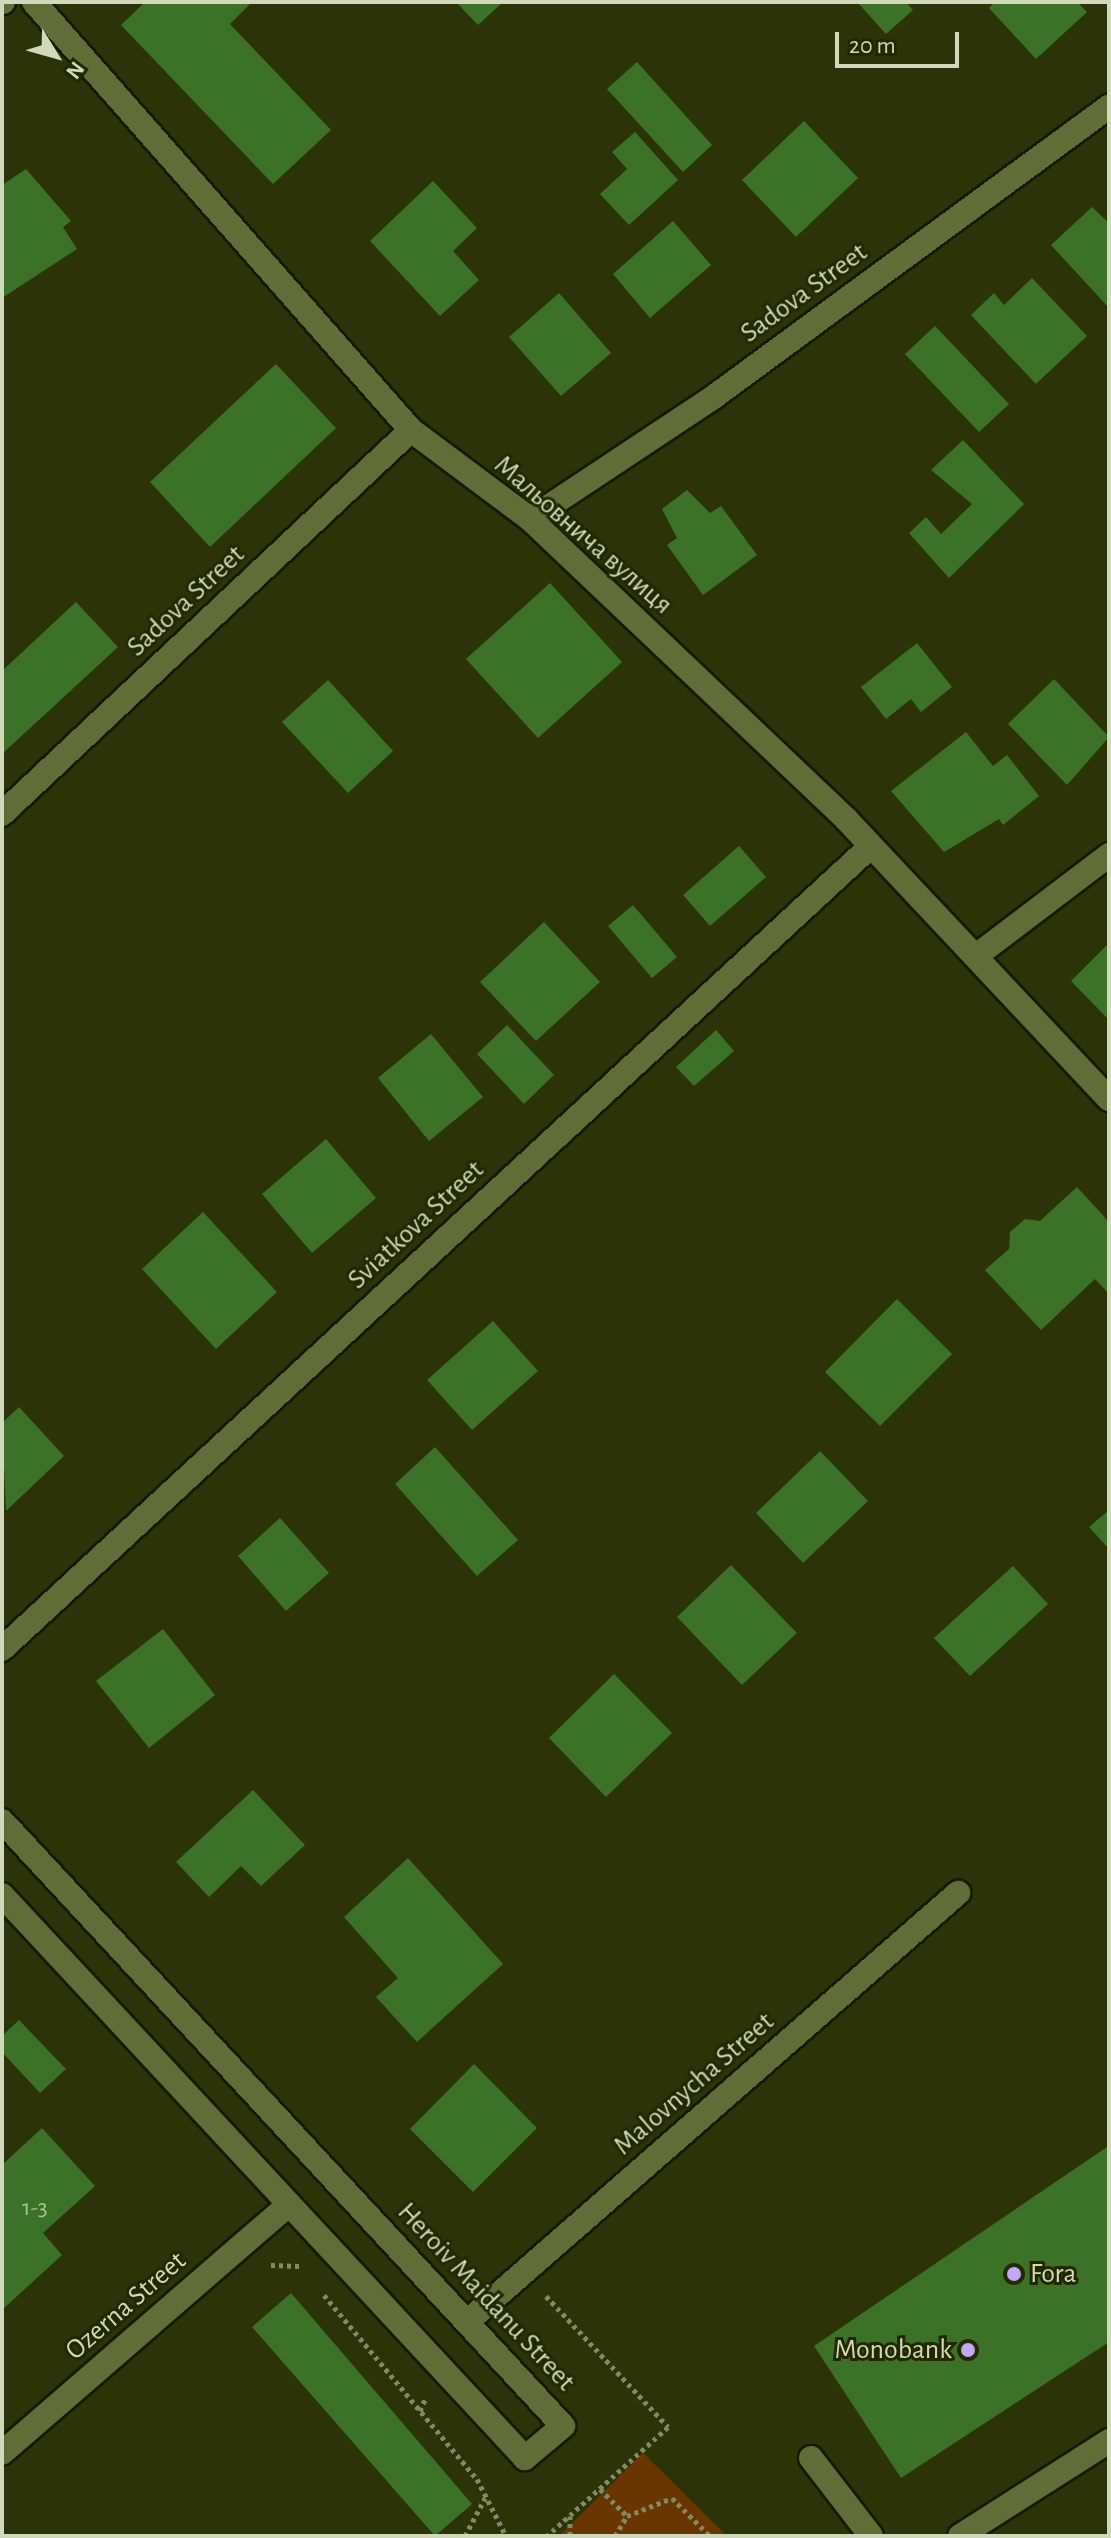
<!DOCTYPE html>
<html>
<head>
<meta charset="utf-8">
<style>
  body { margin:0 }
  #map { position:relative; width:1111px; height:2538px; overflow:hidden; background:#2c3308; font-family:"Alegreya Sans",sans-serif }
  div>[style] { position:absolute }
  [style*='--x'] { left:calc(var(--x)*1px); top:calc(var(--y)*1px); width:calc(var(--w)*1px); rotate:calc(var(--a)*1deg) }
  .green>* { inset:0; background:#693600 }
  .building>* { inset:0; background:#3b7228 }
  .path>* { height:5px; margin-top:-2.5px; transform-origin:0; background:repeating-linear-gradient(90deg,#828965 0 4px,transparent 0 8px) }
  .roads { filter:drop-shadow(2px 0 #151a00) drop-shadow(-2px 0 #151a00) drop-shadow(0 2px #151a00) drop-shadow(0 -2px #151a00) }
  .minor>* { height:24px; margin:-12px; padding:0 12px; transform-origin:12px; border-radius:12px; background:#616c36 }
  .dots>* { width:22px; height:22px; translate:-50% -50%; box-sizing:border-box; border:4px solid #222900; border-radius:50% }
  span { translate:-50% -50%; white-space:nowrap; text-align:center; line-height:1.15; -webkit-text-stroke:6px #222900; paint-order:stroke }
  .number-label { font-size:24px; color:#acbe97 }
  .number-label span { -webkit-text-stroke-width:0 }
  .street-label { font-size:28px; color:#d1d8bc }
  .poi-label { font-size:28px; color:#d1d8bc }
  .left { translate:0 -50%; text-align:left }
  .right { translate:-100% -50%; text-align:right }
  .frame { position:absolute; inset:0; border:4px solid #d1d8bc; pointer-events:none }
  .north { position:absolute; left:16px; top:16px; width:80px; height:80px; -webkit-text-stroke:6px #222900; paint-order:stroke; rotate:127deg; font-size:22px; font-weight:700; line-height:32px; text-align:center; color:#d1d8bc }
  .north::after { content:''; display:block; margin:auto; width:28px; height:36px; background:#d1d8bc; clip-path:polygon(50% 0,100% 100%,50% 72%,0 100%) }
  .scale { position:absolute; left:835px; top:32px; width:124px; height:36px; box-sizing:border-box; border:4px solid #d1d8bc; border-top:0; padding-left:10px; font-size:24px; line-height:28px; white-space:nowrap; color:#d1d8bc; -webkit-text-stroke:6px #222900; paint-order:stroke }
</style>
</head>
<body>
<div id="map">
  <div class="green">
    <div style="clip-path:polygon(643px 2453px,727px 2536px,559px 2536px)"></div>
  </div>
  <div class="building">
    <div style="clip-path:polygon(145px 2px,252px 2px,230px 24px,331px 130px,273px 184px,121px 25px)"></div>
    <div style="clip-path:polygon(456px 2px,503px 2px,478px 25px)"></div>
    <div style="clip-path:polygon(857px 2px,906px 2px,913px 10px,886px 34px)"></div>
    <div style="clip-path:polygon(995px 2px,1077px 2px,1087px 12px,1036px 59px,989px 8px)"></div>
    <div style="clip-path:polygon(637px 62px,712px 145px,683px 172px,607px 89px)"></div>
    <div style="clip-path:polygon(804px 121px,858px 178px,796px 237px,742px 180px)"></div>
    <div style="clip-path:polygon(635px 132px,678px 180px,629px 225px,600px 194px,627px 169px,612px 152px)"></div>
    <div style="clip-path:polygon(26px 169px,71px 221px,63px 227px,77px 249px,2px 298px,2px 185px)"></div>
    <div style="clip-path:polygon(433px 181px,477px 228px,453px 251px,479px 280px,440px 316px,370px 241px)"></div>
    <div style="clip-path:polygon(1092px 207px,1109px 223px,1109px 308px,1051px 245px)"></div>
    <div style="clip-path:polygon(673px 221px,711px 265px,650px 318px,613px 274px)"></div>
    <div style="clip-path:polygon(1032px 278px,1087px 336px,1036px 384px,971px 315px,994px 293px,1004px 305px)"></div>
    <div style="clip-path:polygon(559px 293px,611px 353px,561px 396px,509px 337px)"></div>
    <div style="clip-path:polygon(935px 326px,1009px 404px,979px 432px,905px 354px)"></div>
    <div style="clip-path:polygon(276px 364px,336px 428px,210px 547px,150px 482px)"></div>
    <div style="clip-path:polygon(963px 440px,1024px 504px,949px 578px,909px 533px,926px 517px,941px 534px,972px 504px,931px 470px)"></div>
    <div style="clip-path:polygon(687px 490px,710px 513px,721px 506px,757px 555px,703px 595px,667px 545px,677px 538px,662px 509px)"></div>
    <div style="clip-path:polygon(550px 583px,622px 662px,538px 738px,466px 659px)"></div>
    <div style="clip-path:polygon(76px 602px,118px 647px,2px 754px,2px 671px)"></div>
    <div style="clip-path:polygon(917px 643px,952px 687px,921px 712px,911px 699px,886px 719px,861px 687px)"></div>
    <div style="clip-path:polygon(1054px 679px,1109px 737px,1067px 785px,1008px 724px)"></div>
    <div style="clip-path:polygon(328px 680px,393px 751px,348px 793px,282px 722px)"></div>
    <div style="clip-path:polygon(966px 732px,993px 766px,1007px 755px,1039px 796px,1003px 825px,999px 819px,944px 852px,891px 791px)"></div>
    <div style="clip-path:polygon(739px 846px,766px 877px,710px 926px,683px 895px)"></div>
    <div style="clip-path:polygon(633px 905px,677px 957px,652px 978px,608px 926px)"></div>
    <div style="clip-path:polygon(544px 922px,600px 982px,536px 1041px,480px 982px)"></div>
    <div style="clip-path:polygon(1109px 943px,1109px 1020px,1071px 981px)"></div>
    <div style="clip-path:polygon(507px 1025px,554px 1075px,524px 1104px,477px 1054px)"></div>
    <div style="clip-path:polygon(716px 1030px,734px 1051px,694px 1086px,676px 1067px)"></div>
    <div style="clip-path:polygon(431px 1034px,483px 1097px,429px 1141px,378px 1078px)"></div>
    <div style="clip-path:polygon(326px 1139px,376px 1198px,312px 1253px,262px 1194px)"></div>
    <div style="clip-path:polygon(1077px 1187px,1109px 1222px,1109px 1294px,1095px 1279px,1041px 1330px,985px 1270px,1009px 1249px,1010px 1232px,1025px 1219px,1040px 1221px)"></div>
    <div style="clip-path:polygon(203px 1212px,277px 1292px,216px 1349px,142px 1269px)"></div>
    <div style="clip-path:polygon(897px 1299px,952px 1354px,880px 1426px,825px 1372px)"></div>
    <div style="clip-path:polygon(493px 1321px,538px 1371px,472px 1430px,427px 1380px)"></div>
    <div style="clip-path:polygon(19px 1407px,64px 1456px,6px 1511px,2px 1423px)"></div>
    <div style="clip-path:polygon(435px 1447px,518px 1540px,477px 1576px,395px 1484px)"></div>
    <div style="clip-path:polygon(820px 1451px,868px 1501px,803px 1563px,756px 1513px)"></div>
    <div style="clip-path:polygon(1109px 1510px,1109px 1549px,1089px 1527px)"></div>
    <div style="clip-path:polygon(280px 1518px,329px 1573px,286px 1611px,238px 1556px)"></div>
    <div style="clip-path:polygon(731px 1565px,797px 1633px,742px 1685px,677px 1617px)"></div>
    <div style="clip-path:polygon(1013px 1566px,1048px 1604px,970px 1676px,934px 1638px)"></div>
    <div style="clip-path:polygon(163px 1629px,215px 1695px,149px 1748px,96px 1681px)"></div>
    <div style="clip-path:polygon(614px 1674px,672px 1733px,606px 1797px,549px 1738px)"></div>
    <div style="clip-path:polygon(253px 1790px,305px 1845px,261px 1886px,241px 1866px,209px 1897px,176px 1862px)"></div>
    <div style="clip-path:polygon(408px 1858px,503px 1964px,417px 2042px,376px 1997px,398px 1978px,344px 1917px)"></div>
    <div style="clip-path:polygon(19px 2020px,66px 2069px,40px 2093px,2px 2052px,2px 2036px)"></div>
    <div style="clip-path:polygon(474px 2064px,537px 2128px,473px 2192px,410px 2129px)"></div>
    <div style="clip-path:polygon(42px 2128px,95px 2186px,43px 2233px,62px 2255px,2px 2310px,2px 2165px)"></div>
    <div style="clip-path:polygon(1107px 2147px,1109px 2342px,901px 2478px,814px 2346px)"></div>
    <div style="clip-path:polygon(291px 2293px,472px 2504px,435px 2536px,252px 2327px)"></div>
  </div>
  <div class="path">
    <div style="--x:271;--y:2265;--w:29;--a:2"></div>
    <div style="--x:324;--y:2295;--w:239;--a:50.3"></div>
    <div style="--x:477;--y:2479;--w:64;--a:63"></div>
    <div style="--x:546;--y:2296;--w:179;--a:47"></div>
    <div style="--x:668;--y:2427;--w:163;--a:138"></div>
    <div style="--x:420;--y:2411;--w:15;--a:-67"></div>
    <div style="--x:600;--y:2489;--w:38;--a:45"></div>
    <div style="--x:570;--y:2516;--w:20;--a:90"></div>
    <div style="--x:465;--y:2536;--w:43;--a:-62.2"></div>
    <div style="--x:615;--y:2536;--w:23;--a:-59"></div>
    <div style="--x:627;--y:2516;--w:48;--a:-21.8"></div>
    <div style="--x:672;--y:2498;--w:54;--a:45"></div>
  </div>
  <div class="roads">
    <div class="minor">
      <div style="--x:2;--y:2;--w:1;--a:0"></div>
      <div style="--x:34;--y:2;--w:570;--a:48.63"></div>
      <div style="--x:411;--y:430;--w:149;--a:36.8"></div>
      <div style="--x:530;--y:519;--w:436;--a:43.5"></div>
      <div style="--x:846;--y:819;--w:384;--a:46.8"></div>
      <div style="--x:530;--y:519;--w:222;--a:-33.6"></div>
      <div style="--x:715;--y:396;--w:489;--a:-36.3"></div>
      <div style="--x:2;--y:814;--w:561;--a:-43.19"></div>
      <div style="--x:976;--y:956;--w:167;--a:-37.2"></div>
      <div style="--x:2;--y:1649;--w:1183;--a:-42.74"></div>
      <div style="--x:2;--y:1821;--w:825;--a:47.16"></div>
      <div style="--x:563;--y:2426;--w:50;--a:139.9"></div>
      <div style="--x:525;--y:2458;--w:768;--a:-132.89"></div>
      <div style="--x:468;--y:2321;--w:651;--a:-41.14"></div>
      <div style="--x:2;--y:2453;--w:380;--a:-40.9"></div>
      <div style="--x:811;--y:2458;--w:98;--a:52.4"></div>
      <div style="--x:960;--y:2536;--w:177;--a:-32.5"></div>
    </div>
  </div>
  <div class="dots">
    <div style="left:1014px;top:2274px;background:#c0a8f3"></div>
    <div style="left:968px;top:2350px;background:#c0a8f3"></div>
  </div>
  <div class="number-label">
    <span style="left:35px;top:2209px">1-3</span>
  </div>
  <div class="street-label">
    <span style="left:804px;top:293px;rotate:-36deg">Sadova Street</span>
    <span style="left:583px;top:535px;rotate:41deg">Мальовнича вулиця</span>
    <span style="left:186px;top:601px;rotate:-43deg">Sadova Street</span>
    <span style="left:416px;top:1225px;rotate:-43deg">Sviatkova Street</span>
    <span style="left:694px;top:2084px;rotate:-41deg">Malovnycha Street</span>
    <span style="left:486px;top:2297px;rotate:47deg">Heroiv Maidanu Street</span>
    <span style="left:126px;top:2306px;rotate:-41deg">Ozerna Street</span>
  </div>
  <div class="poi-label">
    <span class="left" style="left:1030px;top:2274px">Fora</span>
    <span class="right" style="left:952px;top:2350px">Monobank</span>
  </div>
  <div class="frame"></div>
  <div class="north">N</div>
  <div class="scale">20 m</div>
</div>
</body>
</html>
